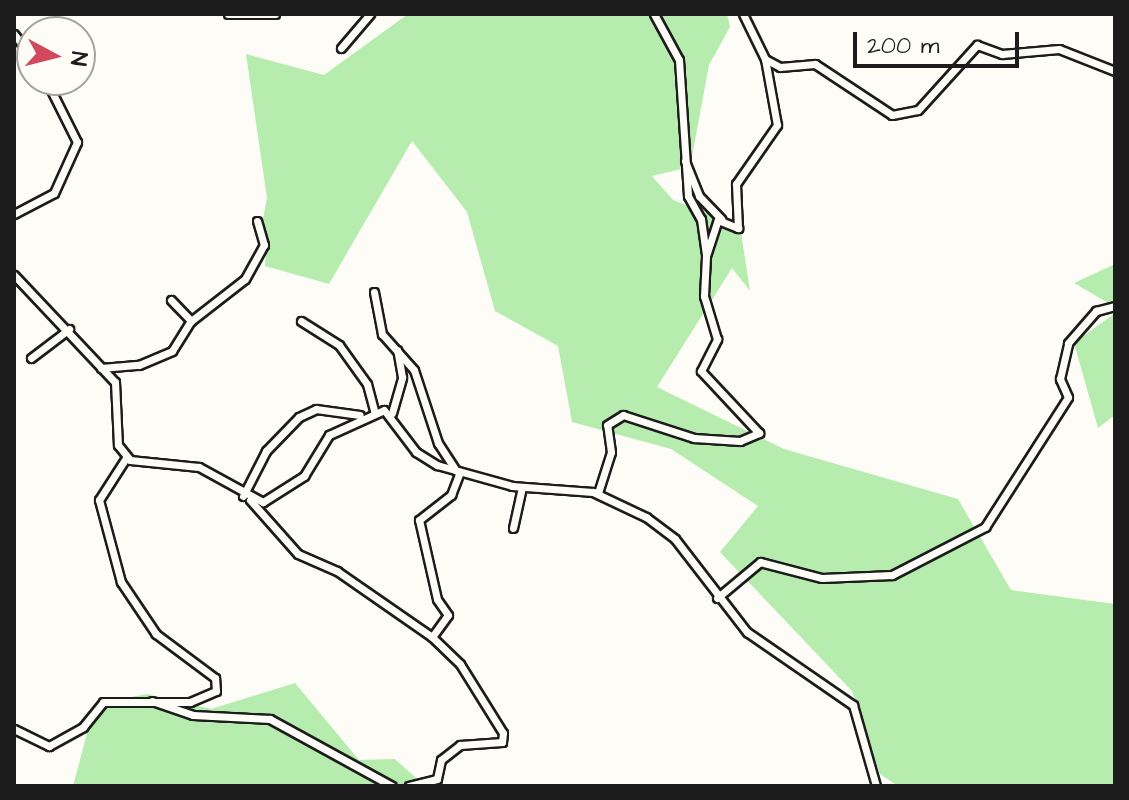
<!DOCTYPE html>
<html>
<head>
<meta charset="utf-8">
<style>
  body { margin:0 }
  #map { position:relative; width:1129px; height:800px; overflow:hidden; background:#fdfcf7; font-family:"Architects Daughter",sans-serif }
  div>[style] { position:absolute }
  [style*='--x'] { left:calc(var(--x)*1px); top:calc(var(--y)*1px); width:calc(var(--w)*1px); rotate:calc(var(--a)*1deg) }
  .green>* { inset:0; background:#b6ecae }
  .roads { filter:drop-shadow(2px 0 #1c1c1c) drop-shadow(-2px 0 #1c1c1c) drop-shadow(0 2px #1c1c1c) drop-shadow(0 -2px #1c1c1c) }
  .minor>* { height:7px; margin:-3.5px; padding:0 3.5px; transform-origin:3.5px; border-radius:3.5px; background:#fdfcf7 }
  span { translate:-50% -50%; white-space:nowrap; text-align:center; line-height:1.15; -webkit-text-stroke:6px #fdfcf7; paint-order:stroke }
  .frame { position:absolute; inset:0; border:16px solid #1c1c1c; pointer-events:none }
  .north { position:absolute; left:16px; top:16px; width:80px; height:80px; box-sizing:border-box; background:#fdfcf7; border:2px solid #a3a29f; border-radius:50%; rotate:97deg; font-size:22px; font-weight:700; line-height:32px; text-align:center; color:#1c1c1c }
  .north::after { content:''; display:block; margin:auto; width:28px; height:36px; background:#d1495b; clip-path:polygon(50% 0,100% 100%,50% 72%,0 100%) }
  .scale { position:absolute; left:853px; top:32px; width:166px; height:36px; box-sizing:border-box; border:4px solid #1c1c1c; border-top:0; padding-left:10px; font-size:24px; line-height:28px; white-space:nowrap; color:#1c1c1c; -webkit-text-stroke:6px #fdfcf7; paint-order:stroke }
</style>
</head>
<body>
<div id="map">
  <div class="green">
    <div style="clip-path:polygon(408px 14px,727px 14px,730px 27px,709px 65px,690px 167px,652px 176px,673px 200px,740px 226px,750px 291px,732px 268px,657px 387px,784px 449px,958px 499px,1011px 590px,1115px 604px,1115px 786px,898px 786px,880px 774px,852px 691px,720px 552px,758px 506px,671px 449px,572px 422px,558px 346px,495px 311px,467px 212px,412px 141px,329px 284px,265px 266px,266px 250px,258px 245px,267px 198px,246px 54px,324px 75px)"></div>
    <div style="clip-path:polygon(1115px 264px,1115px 307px,1074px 283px)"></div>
    <div style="clip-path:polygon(1115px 313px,1115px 415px,1098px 428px,1074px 343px)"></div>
    <div style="clip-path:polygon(295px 683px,359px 760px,395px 759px,425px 786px,73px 786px,95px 704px,147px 694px,211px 709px)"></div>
  </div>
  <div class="roads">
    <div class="minor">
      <div style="--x:228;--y:14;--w:47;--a:0"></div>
      <div style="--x:654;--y:14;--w:52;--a:61.5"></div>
      <div style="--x:679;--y:60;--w:136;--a:86.2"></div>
      <div style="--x:688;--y:196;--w:26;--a:61"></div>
      <div style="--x:701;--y:219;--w:35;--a:82"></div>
      <div style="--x:743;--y:14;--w:50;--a:63.9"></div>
      <div style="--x:765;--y:59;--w:17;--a:28"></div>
      <div style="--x:780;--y:67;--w:35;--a:-5"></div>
      <div style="--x:815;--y:64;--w:92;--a:33.5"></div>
      <div style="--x:892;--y:115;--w:26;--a:-11"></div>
      <div style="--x:918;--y:110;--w:88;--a:-47.8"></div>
      <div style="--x:977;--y:45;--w:27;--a:20"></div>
      <div style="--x:1002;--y:54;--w:57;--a:-5"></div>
      <div style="--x:1059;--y:49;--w:60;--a:21.4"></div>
      <div style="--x:14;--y:34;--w:29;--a:52"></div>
      <div style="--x:341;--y:48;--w:45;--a:-49.5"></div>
      <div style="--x:685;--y:161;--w:38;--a:68"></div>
      <div style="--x:699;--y:196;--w:32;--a:46"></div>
      <div style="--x:14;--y:214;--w:45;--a:-27.7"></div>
      <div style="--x:54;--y:193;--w:56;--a:-65.7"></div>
      <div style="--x:77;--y:142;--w:69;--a:-116.6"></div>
      <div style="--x:14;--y:275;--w:147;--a:46.7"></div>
      <div style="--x:115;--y:382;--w:63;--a:87.3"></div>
      <div style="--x:118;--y:445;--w:19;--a:51"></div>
      <div style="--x:130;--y:460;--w:69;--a:5.8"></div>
      <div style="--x:199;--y:467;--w:73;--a:28.7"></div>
      <div style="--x:263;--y:502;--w:49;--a:-32.4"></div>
      <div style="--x:304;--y:476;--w:48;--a:-58.6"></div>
      <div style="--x:329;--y:435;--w:60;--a:-24.4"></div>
      <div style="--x:384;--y:410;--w:53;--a:52.7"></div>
      <div style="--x:416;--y:452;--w:25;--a:32"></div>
      <div style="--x:437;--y:465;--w:78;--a:15.6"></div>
      <div style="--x:512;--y:486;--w:81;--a:4.2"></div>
      <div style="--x:593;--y:492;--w:59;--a:25.3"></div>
      <div style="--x:646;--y:517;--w:36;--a:37"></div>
      <div style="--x:675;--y:539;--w:118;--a:52.3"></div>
      <div style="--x:747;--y:632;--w:129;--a:34.6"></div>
      <div style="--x:853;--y:705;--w:84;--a:74.1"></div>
      <div style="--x:374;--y:292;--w:43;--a:79.2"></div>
      <div style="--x:382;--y:334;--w:48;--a:48.4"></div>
      <div style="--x:414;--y:370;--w:77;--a:71.8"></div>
      <div style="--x:438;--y:443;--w:33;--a:57"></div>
      <div style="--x:171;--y:300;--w:29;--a:46"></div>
      <div style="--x:301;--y:321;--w:45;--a:32.3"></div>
      <div style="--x:339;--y:345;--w:48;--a:54.3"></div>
      <div style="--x:367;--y:384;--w:28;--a:75"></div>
      <div style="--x:31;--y:358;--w:48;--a:-37.3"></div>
      <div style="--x:101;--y:368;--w:38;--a:-5"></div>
      <div style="--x:139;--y:365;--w:36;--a:-23"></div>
      <div style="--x:172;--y:351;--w:36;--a:-58"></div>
      <div style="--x:191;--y:321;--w:68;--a:-37.9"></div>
      <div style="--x:245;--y:279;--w:39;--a:-61"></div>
      <div style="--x:264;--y:245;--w:25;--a:-106"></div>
      <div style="--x:392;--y:413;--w:37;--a:-74"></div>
      <div style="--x:402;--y:377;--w:27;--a:-100"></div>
      <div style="--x:598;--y:493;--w:43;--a:-72.4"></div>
      <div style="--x:611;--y:452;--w:27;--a:-98"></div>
      <div style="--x:607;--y:425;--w:19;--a:-32"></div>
      <div style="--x:623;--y:415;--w:75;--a:17.9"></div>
      <div style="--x:694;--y:438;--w:46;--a:3.7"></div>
      <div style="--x:740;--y:441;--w:21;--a:-23"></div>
      <div style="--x:759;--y:433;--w:85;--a:-133.1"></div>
      <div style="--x:701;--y:371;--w:36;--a:-63"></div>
      <div style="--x:717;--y:339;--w:45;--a:-106.8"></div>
      <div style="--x:704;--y:296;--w:40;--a:-87.1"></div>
      <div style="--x:706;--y:256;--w:38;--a:-72"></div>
      <div style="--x:718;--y:220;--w:22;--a:22"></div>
      <div style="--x:738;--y:228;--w:44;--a:-92.6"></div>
      <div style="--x:736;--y:184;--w:72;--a:-55.2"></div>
      <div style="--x:777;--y:125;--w:67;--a:-100.3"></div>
      <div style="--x:243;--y:496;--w:51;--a:-62.9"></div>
      <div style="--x:266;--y:451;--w:47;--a:-45.9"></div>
      <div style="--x:299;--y:417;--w:19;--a:-25"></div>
      <div style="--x:316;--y:409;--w:44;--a:7.8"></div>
      <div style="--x:250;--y:500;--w:72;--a:48.4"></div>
      <div style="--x:298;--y:554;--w:43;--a:23.6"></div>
      <div style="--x:337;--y:571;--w:116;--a:34.8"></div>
      <div style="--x:432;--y:637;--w:39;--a:44"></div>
      <div style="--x:460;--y:664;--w:81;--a:58.1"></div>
      <div style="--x:503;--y:733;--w:9;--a:96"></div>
      <div style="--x:502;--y:742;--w:42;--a:175.9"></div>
      <div style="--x:460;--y:745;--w:24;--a:142"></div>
      <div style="--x:441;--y:760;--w:19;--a:102"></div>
      <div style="--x:437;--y:779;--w:29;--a:166"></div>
      <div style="--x:513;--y:528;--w:42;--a:-77.6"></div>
      <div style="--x:717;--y:598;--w:56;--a:-39.9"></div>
      <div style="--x:760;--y:562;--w:64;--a:14.5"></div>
      <div style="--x:822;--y:578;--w:70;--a:-2.5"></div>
      <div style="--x:892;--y:575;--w:105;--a:-27.3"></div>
      <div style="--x:985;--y:527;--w:154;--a:-57.4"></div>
      <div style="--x:1068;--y:397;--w:20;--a:-114"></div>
      <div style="--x:1060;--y:379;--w:37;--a:-77"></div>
      <div style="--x:1068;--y:343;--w:43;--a:-48.8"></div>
      <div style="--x:1096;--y:311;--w:20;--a:-15"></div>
      <div style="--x:432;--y:637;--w:27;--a:-54"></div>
      <div style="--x:448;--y:615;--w:19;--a:-125"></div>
      <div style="--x:437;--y:599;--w:81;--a:-102.8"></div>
      <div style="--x:419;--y:520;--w:41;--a:-38"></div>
      <div style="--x:451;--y:495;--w:25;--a:-69"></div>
      <div style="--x:152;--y:701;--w:43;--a:18.9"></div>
      <div style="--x:193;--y:715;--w:77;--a:3"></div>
      <div style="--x:270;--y:719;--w:139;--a:28.8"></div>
      <div style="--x:14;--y:729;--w:39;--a:26"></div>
      <div style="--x:49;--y:746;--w:39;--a:-29"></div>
      <div style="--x:83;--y:727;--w:32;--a:-51"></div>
      <div style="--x:103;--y:702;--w:87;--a:0"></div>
      <div style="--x:190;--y:702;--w:28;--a:-23"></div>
      <div style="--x:216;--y:691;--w:13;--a:-94"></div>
      <div style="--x:215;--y:678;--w:74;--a:-143.3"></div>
      <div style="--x:156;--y:634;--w:63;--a:-123.9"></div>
      <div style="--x:121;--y:582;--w:85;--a:-105"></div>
      <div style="--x:99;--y:500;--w:50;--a:-57.3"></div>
    </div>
  </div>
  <div class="frame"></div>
  <div class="north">N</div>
  <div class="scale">200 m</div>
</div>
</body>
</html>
